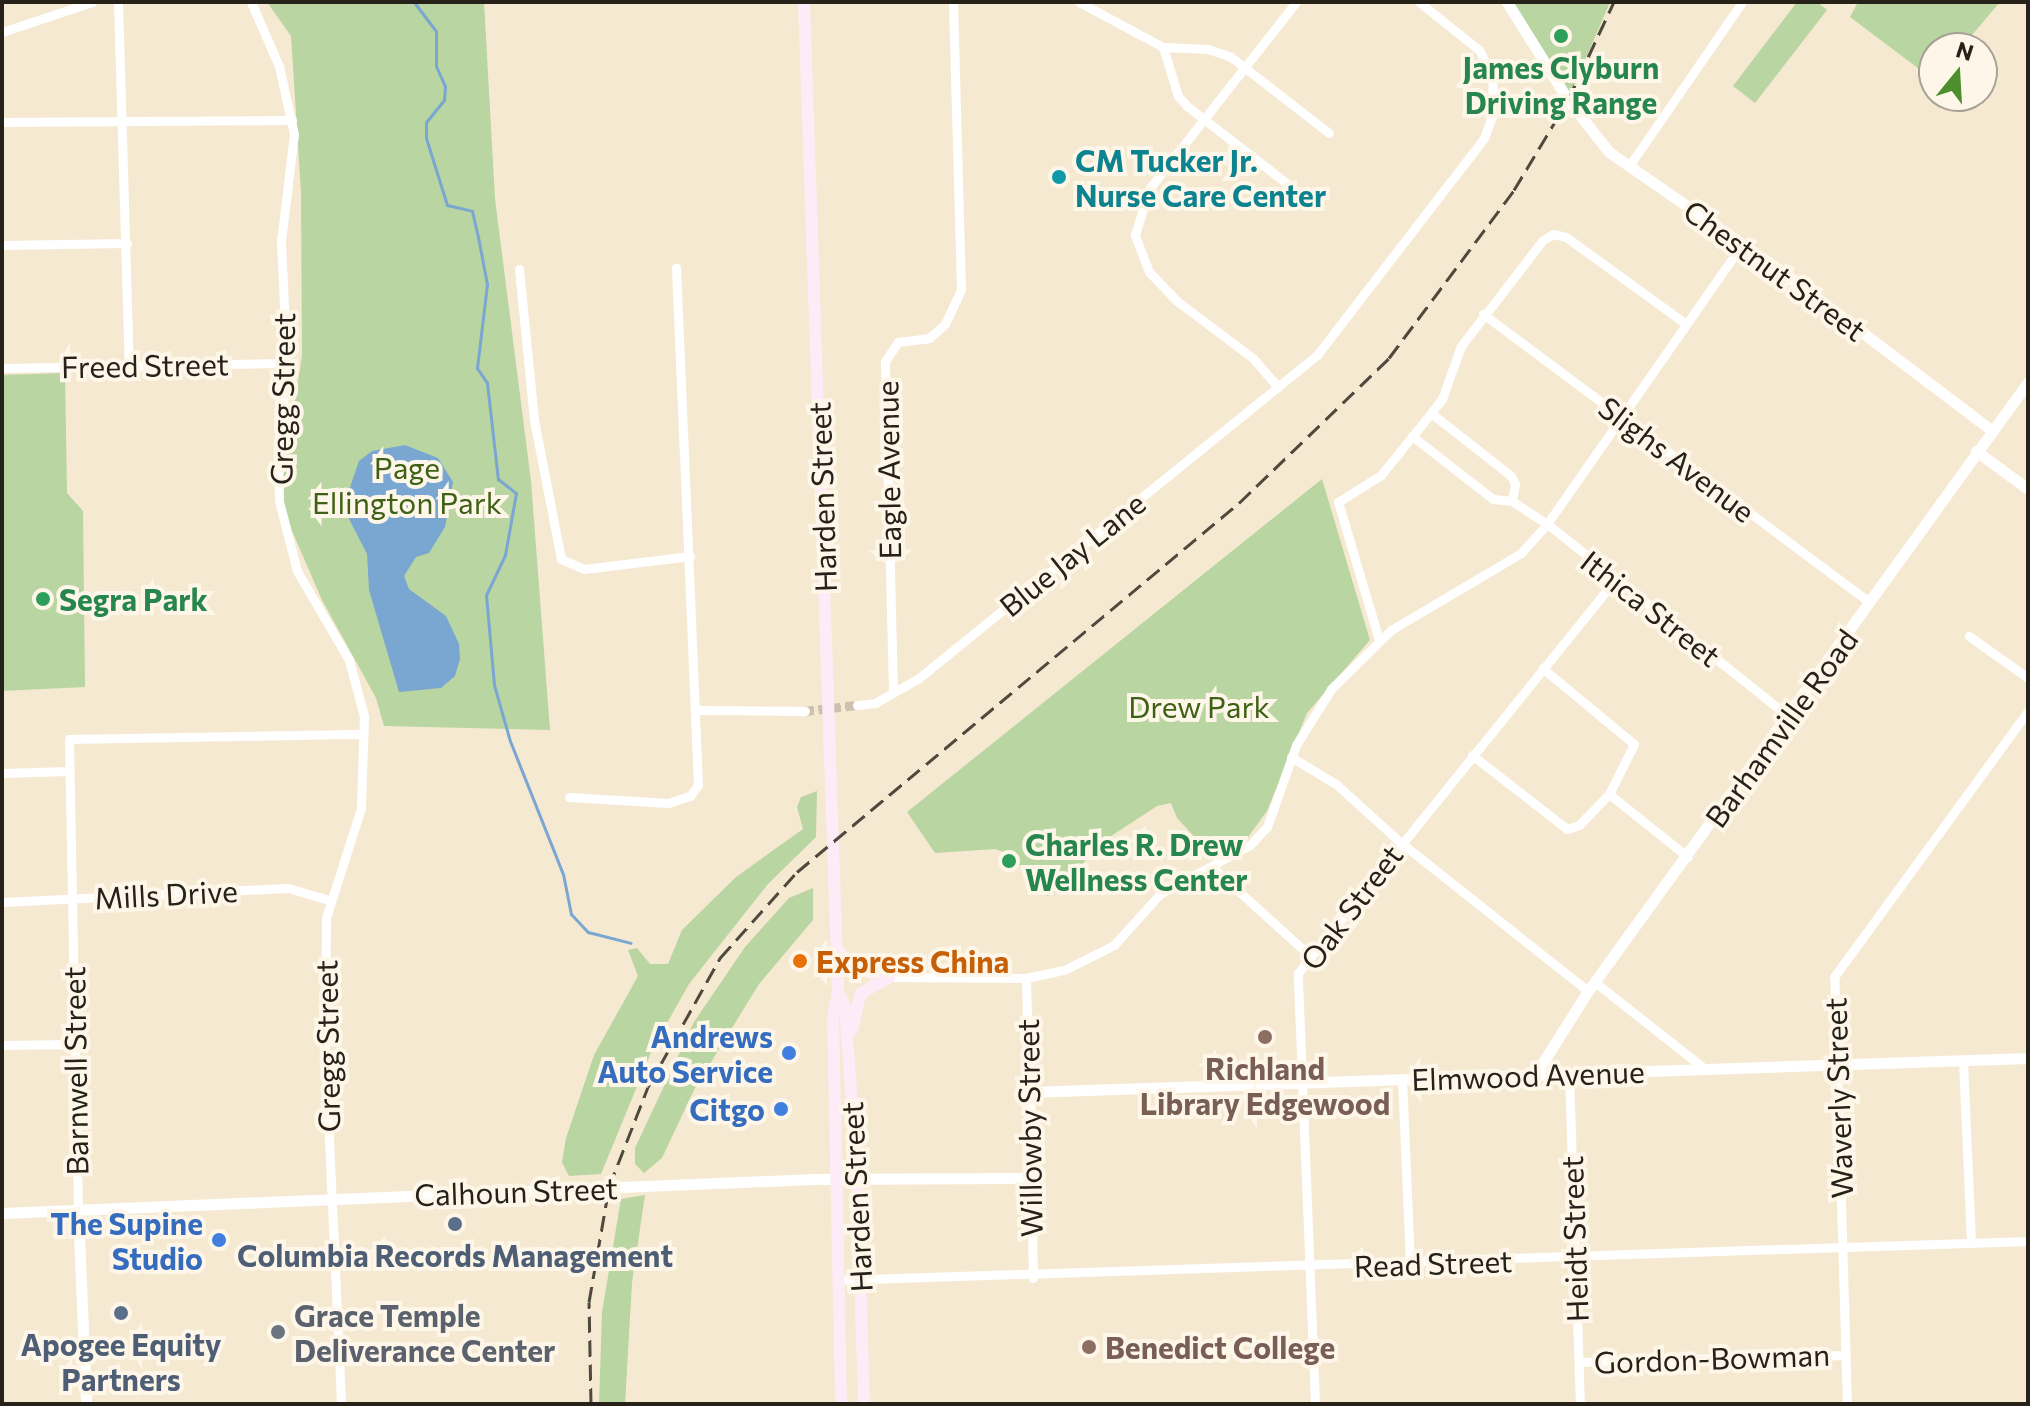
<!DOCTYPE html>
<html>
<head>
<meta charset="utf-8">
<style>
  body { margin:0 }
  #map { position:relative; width:2030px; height:1406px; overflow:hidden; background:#f6e9d2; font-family:Commissioner,sans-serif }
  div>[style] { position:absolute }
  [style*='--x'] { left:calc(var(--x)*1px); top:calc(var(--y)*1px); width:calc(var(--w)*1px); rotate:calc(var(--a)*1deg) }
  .green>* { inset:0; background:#b9d5a1 }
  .water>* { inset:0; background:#7aa7d1 }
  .stream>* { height:3px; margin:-1.5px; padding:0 1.5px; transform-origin:1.5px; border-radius:1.5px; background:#7aa7d1 }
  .minor-tunnel>* { height:9px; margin-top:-4.5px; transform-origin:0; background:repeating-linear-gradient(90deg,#ccc1ad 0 9px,transparent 0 13.5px) }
  .minor>* { height:9px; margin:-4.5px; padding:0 4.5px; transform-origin:4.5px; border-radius:4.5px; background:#fff }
  .tertiary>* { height:11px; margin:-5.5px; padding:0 5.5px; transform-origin:5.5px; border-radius:5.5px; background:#fff }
  .secondary>* { height:12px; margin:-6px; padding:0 6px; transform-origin:6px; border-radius:6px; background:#feebf8 }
  .rail>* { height:3px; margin-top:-1.5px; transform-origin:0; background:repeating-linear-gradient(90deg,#4f483d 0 16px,transparent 0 24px) }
  .dots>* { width:22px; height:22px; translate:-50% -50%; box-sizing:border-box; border:4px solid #fef7e9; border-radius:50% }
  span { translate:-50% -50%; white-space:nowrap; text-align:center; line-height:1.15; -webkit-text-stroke:8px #fef7e9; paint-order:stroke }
  .leisure-label { font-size:30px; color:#27864d; font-weight:700 }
  .left { translate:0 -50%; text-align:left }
  .culture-label { font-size:30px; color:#0d838f; font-weight:700 }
  .street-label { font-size:30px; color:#262119 }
  .park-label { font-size:30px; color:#3f6116 }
  .food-label { font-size:30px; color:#c56008; font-weight:700 }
  .shop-label { font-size:30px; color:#366cbe; font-weight:700 }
  .right { translate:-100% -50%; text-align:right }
  .education-label { font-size:30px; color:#785e54; font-weight:700 }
  .service-label { font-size:30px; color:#4e5e75; font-weight:700 }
  .worship-label { font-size:30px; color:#5b616d; font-weight:700 }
  .frame { position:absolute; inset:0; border:4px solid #262119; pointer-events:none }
  .north { position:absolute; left:1918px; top:32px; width:80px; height:80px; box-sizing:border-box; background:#fef7e9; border:2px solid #a8a196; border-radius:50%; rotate:18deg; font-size:22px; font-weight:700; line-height:32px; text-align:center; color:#262119 }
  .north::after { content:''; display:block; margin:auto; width:28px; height:36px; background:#4e8e2f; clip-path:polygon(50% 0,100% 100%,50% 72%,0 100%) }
</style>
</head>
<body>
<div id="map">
  <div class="green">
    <div style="clip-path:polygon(267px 2px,484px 2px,495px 199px,531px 481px,550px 730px,384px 726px,376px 698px,322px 600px,279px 501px,302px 356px,301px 192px,291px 36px)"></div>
    <div style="clip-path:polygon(1507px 2px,1610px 2px,1568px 100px)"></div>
    <div style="clip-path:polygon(1797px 2px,1817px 2px,1827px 10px,1755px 103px,1733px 86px)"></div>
    <div style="clip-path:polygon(1858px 2px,2000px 2px,1961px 48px,1934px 48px,1934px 74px,1927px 75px,1850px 17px)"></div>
    <div style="clip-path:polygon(65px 373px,67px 493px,83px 511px,85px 687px,2px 691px,2px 375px)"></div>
    <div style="clip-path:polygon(1322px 479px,1370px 640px,1307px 713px,1267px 811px,1243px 844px,1214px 858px,1177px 818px,1171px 803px,1157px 806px,1102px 842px,1058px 891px,1047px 896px,1011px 855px,995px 849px,935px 853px,907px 812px)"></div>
    <div style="clip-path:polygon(817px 791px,816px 837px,768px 884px,689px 984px,652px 1050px,601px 1174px,569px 1176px,562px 1162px,566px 1138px,594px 1055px,638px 976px,628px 950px,637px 948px,650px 964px,668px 964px,682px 930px,736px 877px,803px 829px,797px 807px,801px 797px)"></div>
    <div style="clip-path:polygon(813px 888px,813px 920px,759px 984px,694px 1090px,662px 1158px,644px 1173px,635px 1164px,635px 1148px,694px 1022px,745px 947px,789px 898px)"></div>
    <div style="clip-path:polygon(645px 1195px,632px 1283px,625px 1404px,599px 1404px,602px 1312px,621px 1199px)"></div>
  </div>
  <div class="water">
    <div style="clip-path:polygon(405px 445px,438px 458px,453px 482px,445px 527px,429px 553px,416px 557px,404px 576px,409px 589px,446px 616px,459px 644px,460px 659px,455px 676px,441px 688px,399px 692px,369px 590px,367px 554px,349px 519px,346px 499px,359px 461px,372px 451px)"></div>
  </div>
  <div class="stream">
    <div style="--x:414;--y:2;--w:36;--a:53"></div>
    <div style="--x:436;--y:31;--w:35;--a:90"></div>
    <div style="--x:436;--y:66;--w:22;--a:66"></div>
    <div style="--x:445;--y:86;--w:14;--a:94"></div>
    <div style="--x:444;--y:100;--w:28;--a:129"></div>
    <div style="--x:426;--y:122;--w:16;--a:90"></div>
    <div style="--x:426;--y:138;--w:70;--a:72.6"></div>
    <div style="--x:447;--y:205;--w:26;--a:13"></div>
    <div style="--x:472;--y:211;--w:27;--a:77"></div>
    <div style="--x:478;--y:237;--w:48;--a:79.2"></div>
    <div style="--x:487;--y:284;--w:85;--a:96.8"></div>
    <div style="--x:477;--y:368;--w:18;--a:56"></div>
    <div style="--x:487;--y:383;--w:97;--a:83.5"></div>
    <div style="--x:498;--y:479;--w:23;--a:38"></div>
    <div style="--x:516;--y:493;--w:63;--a:100.1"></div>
    <div style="--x:505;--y:555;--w:44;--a:115.4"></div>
    <div style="--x:486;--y:595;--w:90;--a:84.9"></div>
    <div style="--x:494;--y:685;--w:58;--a:74.1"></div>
    <div style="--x:510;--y:741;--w:143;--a:68.3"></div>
    <div style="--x:563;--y:874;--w:41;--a:78.7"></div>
    <div style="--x:571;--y:914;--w:25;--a:47"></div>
    <div style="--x:588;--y:932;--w:44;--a:14.3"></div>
  </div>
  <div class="minor-tunnel">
    <div style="--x:805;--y:711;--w:52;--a:-6.6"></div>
  </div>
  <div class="minor">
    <div style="--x:118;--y:2;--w:364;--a:88.3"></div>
    <div style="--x:251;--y:2;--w:70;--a:66.4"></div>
    <div style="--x:279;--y:66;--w:70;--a:77.6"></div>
    <div style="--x:294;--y:134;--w:109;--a:96.9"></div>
    <div style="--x:281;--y:242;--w:129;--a:87.3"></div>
    <div style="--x:287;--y:371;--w:73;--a:97.1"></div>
    <div style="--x:278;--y:443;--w:58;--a:89"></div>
    <div style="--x:279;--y:501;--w:72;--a:75.6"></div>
    <div style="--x:297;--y:571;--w:103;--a:59.7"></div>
    <div style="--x:349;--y:660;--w:58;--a:75"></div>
    <div style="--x:364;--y:716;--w:92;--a:91.9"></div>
    <div style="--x:361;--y:808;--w:115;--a:107.7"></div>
    <div style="--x:326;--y:918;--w:132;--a:90.4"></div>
    <div style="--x:325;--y:1050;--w:354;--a:87.4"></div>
    <div style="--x:1079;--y:2;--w:95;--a:28.2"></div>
    <div style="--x:1163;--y:47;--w:45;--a:2.5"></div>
    <div style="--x:1208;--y:49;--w:24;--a:19"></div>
    <div style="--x:1231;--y:57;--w:124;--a:37.8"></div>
    <div style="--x:2;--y:32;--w:95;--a:-18.4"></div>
    <div style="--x:1163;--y:47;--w:51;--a:73"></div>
    <div style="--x:1178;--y:96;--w:13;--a:48"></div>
    <div style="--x:1187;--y:106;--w:129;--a:37.8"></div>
    <div style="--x:2;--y:122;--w:290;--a:-0.4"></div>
    <div style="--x:1629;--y:166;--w:199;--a:-55.4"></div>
    <div style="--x:2;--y:245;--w:125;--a:-0.9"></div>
    <div style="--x:519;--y:269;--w:152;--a:84.3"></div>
    <div style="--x:534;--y:420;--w:142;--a:79"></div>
    <div style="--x:561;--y:559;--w:25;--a:23"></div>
    <div style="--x:584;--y:569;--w:107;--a:-7"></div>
    <div style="--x:1483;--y:314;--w:482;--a:36.7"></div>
    <div style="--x:2;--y:368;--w:285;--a:-1"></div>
    <div style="--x:1278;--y:387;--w:37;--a:-131"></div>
    <div style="--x:1254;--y:359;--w:96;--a:-143"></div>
    <div style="--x:1177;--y:301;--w:40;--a:-134"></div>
    <div style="--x:1149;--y:272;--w:40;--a:-111"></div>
    <div style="--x:1135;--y:235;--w:48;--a:-73.1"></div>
    <div style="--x:1149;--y:189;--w:238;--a:-51.8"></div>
    <div style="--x:1431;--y:413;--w:102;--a:38.2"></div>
    <div style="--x:1511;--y:476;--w:9;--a:63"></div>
    <div style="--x:1515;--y:484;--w:17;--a:100"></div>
    <div style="--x:1412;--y:436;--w:103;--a:37.9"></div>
    <div style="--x:1493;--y:499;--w:19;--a:6"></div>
    <div style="--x:1512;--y:501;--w:45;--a:33.3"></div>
    <div style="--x:1550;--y:526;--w:306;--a:38.6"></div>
    <div style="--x:1969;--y:636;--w:72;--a:35.4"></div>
    <div style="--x:1379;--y:640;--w:144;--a:-106.5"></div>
    <div style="--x:1338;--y:502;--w:51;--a:-32.1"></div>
    <div style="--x:1381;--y:475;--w:80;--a:-51.1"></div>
    <div style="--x:1431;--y:413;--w:18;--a:-52"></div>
    <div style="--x:1442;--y:399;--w:56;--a:-70.3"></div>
    <div style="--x:1461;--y:346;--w:134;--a:-52.3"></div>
    <div style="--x:1543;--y:240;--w:12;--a:-31"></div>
    <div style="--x:1553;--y:234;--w:13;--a:13"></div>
    <div style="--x:1566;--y:237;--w:148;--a:35.9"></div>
    <div style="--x:893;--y:692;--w:331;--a:-91.4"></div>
    <div style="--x:885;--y:361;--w:23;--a:-56"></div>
    <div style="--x:898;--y:342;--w:31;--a:-7"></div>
    <div style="--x:929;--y:338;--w:21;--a:-41"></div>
    <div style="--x:945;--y:324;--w:38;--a:-65"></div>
    <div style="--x:961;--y:289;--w:287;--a:-91.6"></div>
    <div style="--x:857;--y:705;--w:18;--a:-6"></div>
    <div style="--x:875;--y:703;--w:51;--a:-29.6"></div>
    <div style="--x:919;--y:678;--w:513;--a:-39.06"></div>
    <div style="--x:1317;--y:355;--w:274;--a:-52.4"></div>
    <div style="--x:1484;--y:138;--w:23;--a:-70"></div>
    <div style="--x:1492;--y:116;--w:39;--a:-89"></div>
    <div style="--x:1493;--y:77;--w:30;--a:-117"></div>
    <div style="--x:1479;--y:50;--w:77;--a:-141.3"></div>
    <div style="--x:696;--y:710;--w:109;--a:0.5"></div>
    <div style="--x:1472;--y:755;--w:120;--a:37.9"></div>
    <div style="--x:1567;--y:829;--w:13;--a:-18"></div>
    <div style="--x:1579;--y:825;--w:43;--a:-45.9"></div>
    <div style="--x:1609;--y:794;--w:56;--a:-63.4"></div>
    <div style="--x:1634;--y:744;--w:119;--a:-140.4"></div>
    <div style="--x:1291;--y:757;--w:52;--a:31"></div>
    <div style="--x:1336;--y:784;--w:86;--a:42.2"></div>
    <div style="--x:1400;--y:842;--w:240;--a:38.4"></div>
    <div style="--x:2;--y:773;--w:67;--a:-1.7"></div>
    <div style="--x:1609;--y:794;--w:101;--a:38.6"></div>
    <div style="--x:569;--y:797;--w:99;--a:3.5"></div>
    <div style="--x:668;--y:803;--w:23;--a:-18"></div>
    <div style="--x:690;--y:796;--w:14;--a:-54"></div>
    <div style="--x:698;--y:785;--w:518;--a:-92.43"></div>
    <div style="--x:1212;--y:867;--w:131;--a:42.2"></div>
    <div style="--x:2;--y:902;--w:286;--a:-2.8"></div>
    <div style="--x:288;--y:888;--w:43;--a:16.3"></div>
    <div style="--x:889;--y:977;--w:137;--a:0.4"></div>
    <div style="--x:1026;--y:978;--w:39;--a:-12"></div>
    <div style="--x:1064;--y:970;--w:56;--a:-26.6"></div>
    <div style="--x:1114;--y:945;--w:69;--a:-48"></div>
    <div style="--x:1160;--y:894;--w:102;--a:-28.6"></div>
    <div style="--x:1250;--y:845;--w:25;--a:-47"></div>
    <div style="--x:1267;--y:827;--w:87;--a:-70.5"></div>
    <div style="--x:1296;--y:745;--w:66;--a:-58"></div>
    <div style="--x:1331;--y:689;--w:84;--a:-44.5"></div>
    <div style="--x:1391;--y:630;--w:151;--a:-30.6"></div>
    <div style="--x:1521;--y:553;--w:39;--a:-48"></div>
    <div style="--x:1547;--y:524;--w:341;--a:-55.1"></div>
    <div style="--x:1026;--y:978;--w:114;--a:88.5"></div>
    <div style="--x:1596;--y:983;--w:139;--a:38.3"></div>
    <div style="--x:2;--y:1045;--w:73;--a:-0.8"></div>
    <div style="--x:1963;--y:1060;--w:183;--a:87.5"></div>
    <div style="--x:1569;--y:1074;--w:330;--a:88.1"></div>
    <div style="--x:1402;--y:1079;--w:185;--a:87.5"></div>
    <div style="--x:1031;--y:1178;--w:100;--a:88.9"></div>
    <div style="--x:78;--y:1210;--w:471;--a:-91.1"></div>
    <div style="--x:69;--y:739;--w:295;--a:-1"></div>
    <div style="--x:837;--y:1280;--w:1192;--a:-1.88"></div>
    <div style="--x:1579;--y:1362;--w:266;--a:-1.5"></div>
    <div style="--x:1315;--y:1404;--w:431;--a:-92.3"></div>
    <div style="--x:1298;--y:973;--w:505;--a:-51.11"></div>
    <div style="--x:1847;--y:1404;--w:427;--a:-91.7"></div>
    <div style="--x:1834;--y:977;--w:329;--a:-53.9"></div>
  </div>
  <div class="tertiary">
    <div style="--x:1507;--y:2;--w:115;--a:58.1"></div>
    <div style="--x:1568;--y:100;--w:66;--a:51.7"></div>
    <div style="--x:1609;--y:152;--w:214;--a:34.7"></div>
    <div style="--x:1785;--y:274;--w:258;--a:37.1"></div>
    <div style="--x:1976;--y:451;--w:64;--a:36.2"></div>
    <div style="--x:1535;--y:1075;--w:99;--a:-57.8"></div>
    <div style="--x:1588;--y:991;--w:751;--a:-54.15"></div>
    <div style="--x:78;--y:1210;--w:194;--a:87.6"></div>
    <div style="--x:2;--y:1213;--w:812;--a:-2.4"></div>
    <div style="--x:813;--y:1179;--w:218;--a:-0.3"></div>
    <div style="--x:1031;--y:1178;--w:86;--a:-91.3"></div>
    <div style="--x:1029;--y:1092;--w:1000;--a:-1.95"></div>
  </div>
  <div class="secondary">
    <div style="--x:804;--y:2;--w:990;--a:88.03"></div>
    <div style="--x:838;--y:991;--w:26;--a:101"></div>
    <div style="--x:833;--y:1017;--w:387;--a:88.8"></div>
    <div style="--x:838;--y:950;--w:24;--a:48"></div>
    <div style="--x:854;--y:968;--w:32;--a:16"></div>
    <div style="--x:838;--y:991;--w:17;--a:65"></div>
    <div style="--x:845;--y:1006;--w:172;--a:86"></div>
    <div style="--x:857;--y:1178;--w:226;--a:88.2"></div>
    <div style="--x:852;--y:1030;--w:37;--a:-77"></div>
    <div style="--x:860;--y:994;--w:34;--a:-30"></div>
  </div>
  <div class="rail">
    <div style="--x:591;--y:1404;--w:102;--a:-91.1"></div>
    <div style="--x:589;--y:1302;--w:117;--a:-80.1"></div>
    <div style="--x:609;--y:1187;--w:107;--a:-68.7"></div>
    <div style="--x:648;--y:1087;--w:148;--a:-60.8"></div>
    <div style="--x:720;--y:958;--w:115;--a:-48.2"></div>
    <div style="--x:797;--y:872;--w:576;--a:-39.86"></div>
    <div style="--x:1239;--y:503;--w:209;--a:-44"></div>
    <div style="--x:1389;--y:358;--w:209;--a:-53.3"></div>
    <div style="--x:1514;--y:190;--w:105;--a:-59"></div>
    <div style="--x:1568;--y:100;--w:108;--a:-64.9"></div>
  </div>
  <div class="dots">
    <div style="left:1561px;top:36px;background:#2e9e5b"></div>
    <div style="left:1059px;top:177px;background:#0f9aa8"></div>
    <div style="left:43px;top:599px;background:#2e9e5b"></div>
    <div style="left:1009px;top:861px;background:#2e9e5b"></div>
    <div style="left:800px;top:961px;background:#e8710a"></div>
    <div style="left:1265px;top:1037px;background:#8d6e63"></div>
    <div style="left:789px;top:1053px;background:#3f7fe0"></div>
    <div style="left:781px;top:1109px;background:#3f7fe0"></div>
    <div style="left:455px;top:1224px;background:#5c6f8a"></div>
    <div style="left:219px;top:1240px;background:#3f7fe0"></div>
    <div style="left:121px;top:1313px;background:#5c6f8a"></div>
    <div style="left:278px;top:1332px;background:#6b7280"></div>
    <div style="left:1089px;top:1347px;background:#8d6e63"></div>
  </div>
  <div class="leisure-label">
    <span style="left:1561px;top:84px">James Clyburn<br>Driving Range</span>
    <span class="left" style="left:59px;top:599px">Segra Park</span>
    <span class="left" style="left:1025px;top:861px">Charles R. Drew<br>Wellness Center</span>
  </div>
  <div class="culture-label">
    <span class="left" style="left:1075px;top:177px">CM Tucker Jr.<br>Nurse Care Center</span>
  </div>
  <div class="street-label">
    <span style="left:1775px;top:270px;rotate:36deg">Chestnut Street</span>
    <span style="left:145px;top:365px;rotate:-1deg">Freed Street</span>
    <span style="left:282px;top:399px;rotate:-89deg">Gregg Street</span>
    <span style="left:1677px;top:459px;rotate:37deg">Slighs Avenue</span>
    <span style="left:888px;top:470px;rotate:-91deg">Eagle Avenue</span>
    <span style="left:822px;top:497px;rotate:-92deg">Harden Street</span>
    <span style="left:1072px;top:554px;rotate:-39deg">Blue Jay Lane</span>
    <span style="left:1651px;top:608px;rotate:38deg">Ithica Street</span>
    <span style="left:1781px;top:728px;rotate:-54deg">Barhamville Road</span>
    <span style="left:166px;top:894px;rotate:-3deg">Mills Drive</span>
    <span style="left:1351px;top:907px;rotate:-53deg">Oak Street</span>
    <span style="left:327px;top:1046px;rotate:-91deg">Gregg Street</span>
    <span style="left:75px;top:1071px;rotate:-91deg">Barnwell Street</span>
    <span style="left:1528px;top:1075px;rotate:-2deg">Elmwood Avenue</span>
    <span style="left:1838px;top:1098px;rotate:-92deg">Waverly Street</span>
    <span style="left:1029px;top:1128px;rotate:-91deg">Willowby Street</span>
    <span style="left:516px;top:1191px;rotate:-2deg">Calhoun Street</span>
    <span style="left:856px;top:1197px;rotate:-93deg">Harden Street</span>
    <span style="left:1574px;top:1239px;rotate:-92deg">Heidt Street</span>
    <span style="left:1433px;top:1263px;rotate:-2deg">Read Street</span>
    <span style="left:1712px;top:1358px;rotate:-2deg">Gordon-Bowman</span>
  </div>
  <div class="park-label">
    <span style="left:407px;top:484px">Page<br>Ellington Park</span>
    <span style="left:1199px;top:706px">Drew Park</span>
  </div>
  <div class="food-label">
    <span class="left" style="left:816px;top:961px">Express China</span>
  </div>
  <div class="shop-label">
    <span class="right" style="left:773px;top:1053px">Andrews<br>Auto Service</span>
    <span class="right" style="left:765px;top:1109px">Citgo</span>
    <span class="right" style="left:203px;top:1240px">The Supine<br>Studio</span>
  </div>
  <div class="education-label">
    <span style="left:1265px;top:1085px">Richland<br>Library Edgewood</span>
    <span class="left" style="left:1105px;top:1347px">Benedict College</span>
  </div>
  <div class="service-label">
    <span style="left:455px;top:1255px">Columbia Records Management</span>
    <span style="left:121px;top:1361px">Apogee Equity<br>Partners</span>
  </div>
  <div class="worship-label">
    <span class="left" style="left:294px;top:1332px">Grace Temple<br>Deliverance Center</span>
  </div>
  <div class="frame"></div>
  <div class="north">N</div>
</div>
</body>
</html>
